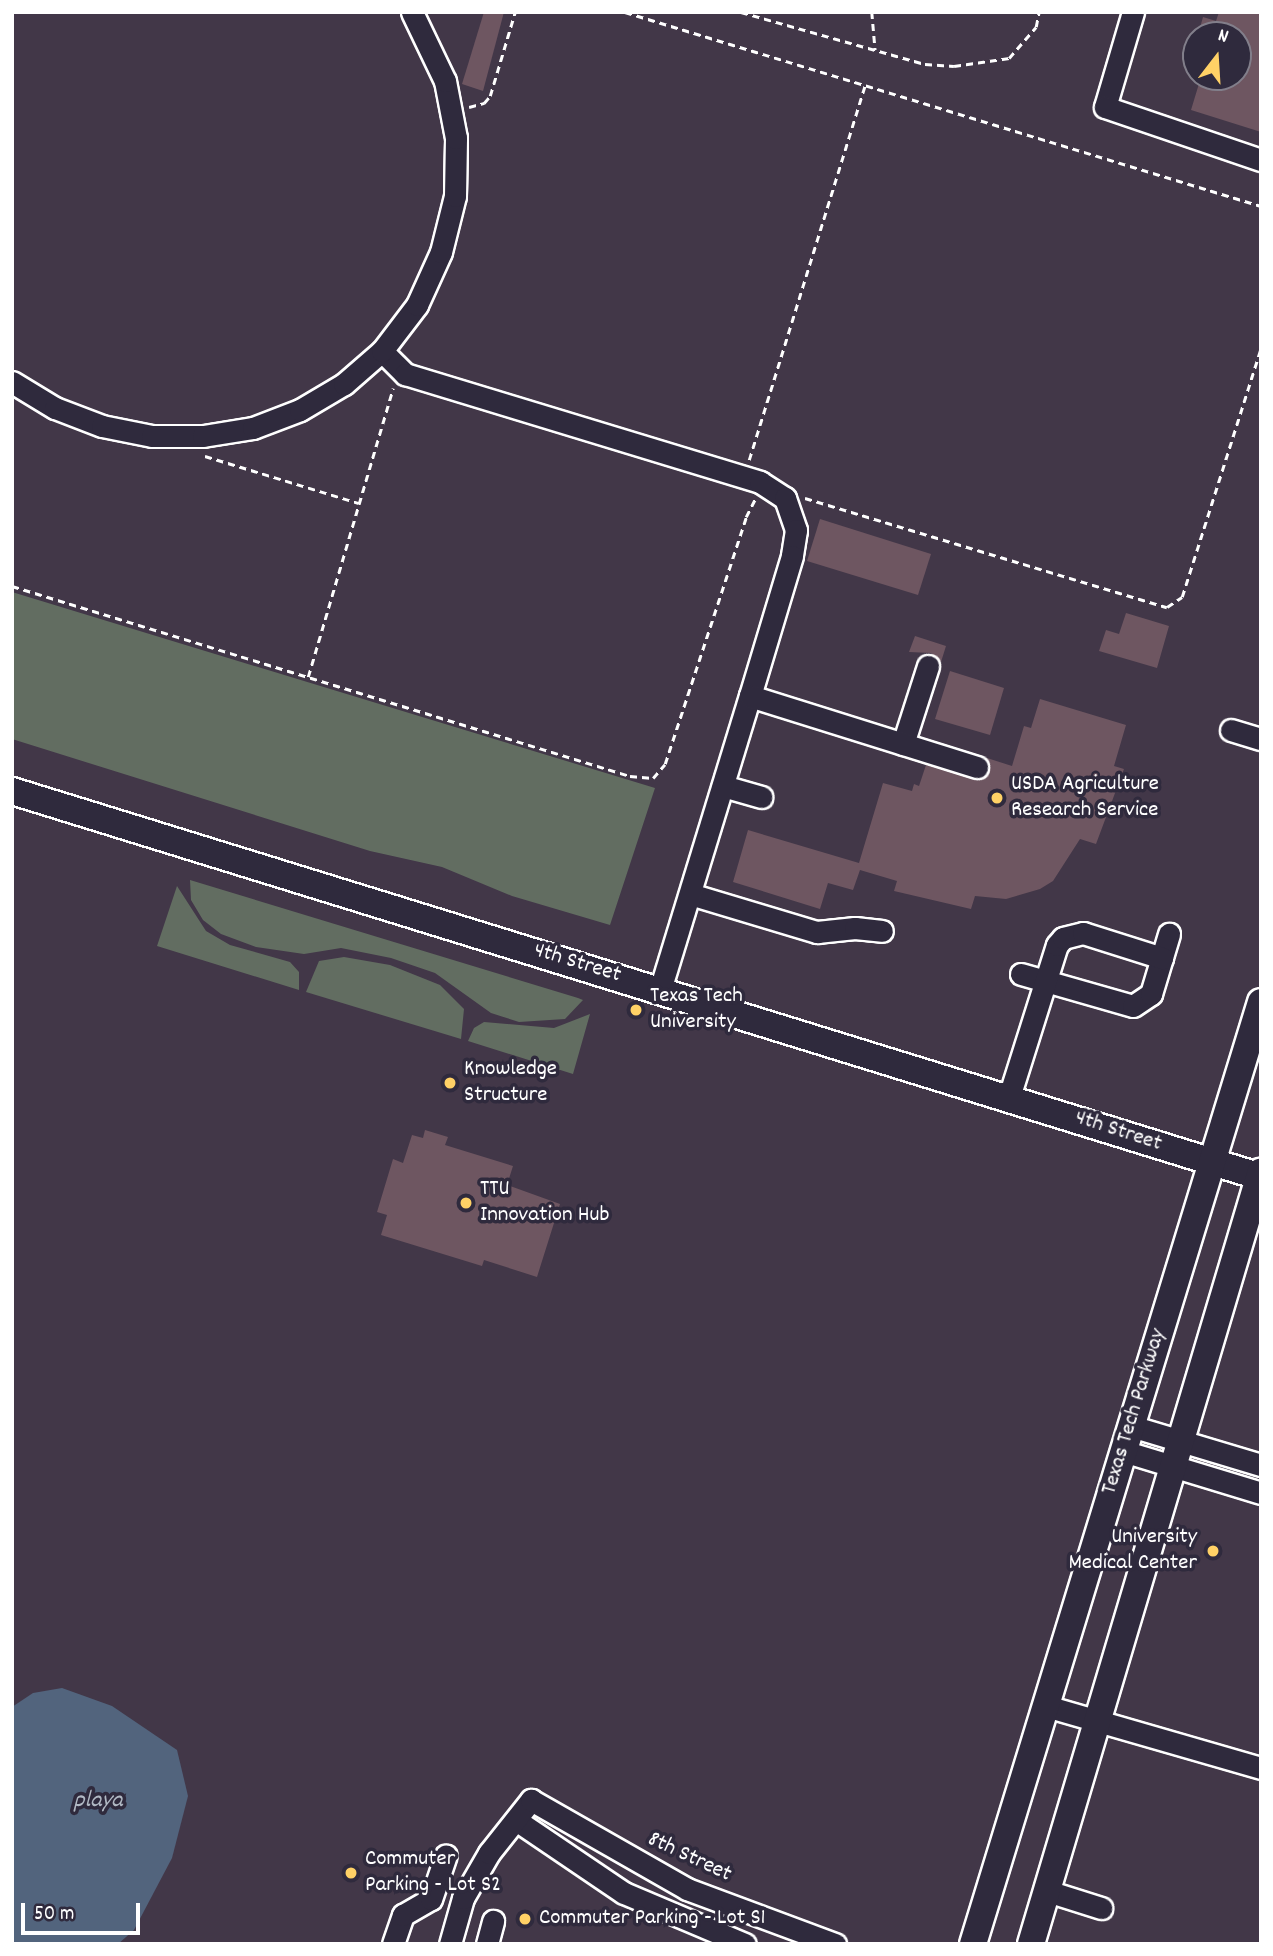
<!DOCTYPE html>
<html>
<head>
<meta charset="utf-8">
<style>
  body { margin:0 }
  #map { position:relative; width:1273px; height:1956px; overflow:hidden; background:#2f2a3d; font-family:Dekko,sans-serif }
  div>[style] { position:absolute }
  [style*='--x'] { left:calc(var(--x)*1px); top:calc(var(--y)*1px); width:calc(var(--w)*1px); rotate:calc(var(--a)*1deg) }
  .built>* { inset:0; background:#423748 }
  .green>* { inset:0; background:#626d61 }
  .water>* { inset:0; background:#52647d }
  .building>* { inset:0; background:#6e5661 }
  .path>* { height:2.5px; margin-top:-1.25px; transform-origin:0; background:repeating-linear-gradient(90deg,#fff 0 7px,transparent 0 12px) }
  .roads { filter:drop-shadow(2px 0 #fff) drop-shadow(-2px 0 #fff) drop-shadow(0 2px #fff) drop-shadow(0 -2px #fff) }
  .minor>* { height:21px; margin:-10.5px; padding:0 10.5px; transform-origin:10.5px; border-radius:10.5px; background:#2f2a3d }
  .major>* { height:26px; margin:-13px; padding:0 13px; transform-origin:13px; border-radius:13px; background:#2f2a3d }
  .dots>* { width:19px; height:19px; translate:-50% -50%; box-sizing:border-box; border:4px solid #2f2a3d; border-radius:50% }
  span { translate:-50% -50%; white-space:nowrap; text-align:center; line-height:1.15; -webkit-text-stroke:7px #2f2a3d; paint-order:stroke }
  .poi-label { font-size:23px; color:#fff }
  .left { translate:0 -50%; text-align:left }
  .right { translate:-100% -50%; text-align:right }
  .street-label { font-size:23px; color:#fff }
  .water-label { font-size:24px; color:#b1b9c4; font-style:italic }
  .frame { position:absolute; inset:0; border:14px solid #fff; pointer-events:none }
  .north { position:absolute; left:1182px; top:21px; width:70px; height:70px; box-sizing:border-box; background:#2f2a3d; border:2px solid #827f8b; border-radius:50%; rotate:17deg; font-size:19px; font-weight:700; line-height:28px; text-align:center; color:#fff }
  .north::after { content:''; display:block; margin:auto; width:24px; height:32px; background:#ffd166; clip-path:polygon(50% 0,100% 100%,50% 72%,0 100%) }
  .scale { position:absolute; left:21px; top:1903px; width:119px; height:32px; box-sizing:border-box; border:4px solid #fff; border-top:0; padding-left:9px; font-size:21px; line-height:24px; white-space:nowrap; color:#fff; -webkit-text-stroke:5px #2f2a3d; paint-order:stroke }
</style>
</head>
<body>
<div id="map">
  <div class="built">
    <div style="clip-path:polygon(evenodd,12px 12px,1261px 12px,1261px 1944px,12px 1944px,12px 12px,1196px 35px,1238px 35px,1238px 77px,1196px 77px,1196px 35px)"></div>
  </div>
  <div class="green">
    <div style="clip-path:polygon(12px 592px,655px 788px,610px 925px,512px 896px,442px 867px,370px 851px,12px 739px)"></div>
    <div style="clip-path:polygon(190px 880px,578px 998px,583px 1000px,565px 1019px,519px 1022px,491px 1013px,435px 973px,391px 958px,341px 948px,304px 954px,256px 947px,221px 934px,203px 920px,191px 900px)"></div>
    <div style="clip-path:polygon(177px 886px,206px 931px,230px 945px,290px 962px,299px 972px,299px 990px,157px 946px)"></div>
    <div style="clip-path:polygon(344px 957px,390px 965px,440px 985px,464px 1009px,461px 1039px,306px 992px,319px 961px)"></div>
    <div style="clip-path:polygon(590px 1014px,573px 1074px,468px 1041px,474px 1028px,484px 1022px,554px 1028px)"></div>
  </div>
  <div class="water">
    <div style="clip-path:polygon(62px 1688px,112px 1706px,177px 1750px,188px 1796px,172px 1858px,134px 1930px,118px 1944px,12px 1944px,12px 1707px,33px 1693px)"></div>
  </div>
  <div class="building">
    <div style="clip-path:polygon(484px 12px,504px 12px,483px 91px,462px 84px)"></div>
    <div style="clip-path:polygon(1219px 12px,1261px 12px,1261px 132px,1191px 110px,1201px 77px,1238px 77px,1238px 35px,1198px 35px,1203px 17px,1216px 21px)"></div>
    <div style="clip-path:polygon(820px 519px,931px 554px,918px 595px,807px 561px)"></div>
    <div style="clip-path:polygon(1126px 613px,1169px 626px,1157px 668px,1099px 651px,1106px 630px,1119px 634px)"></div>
    <div style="clip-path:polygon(915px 636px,946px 646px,941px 662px,931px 653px,909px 652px)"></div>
    <div style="clip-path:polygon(950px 671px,1004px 688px,990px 735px,935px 719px)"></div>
    <div style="clip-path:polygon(1040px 699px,1126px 725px,1114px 766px,1124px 769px,1096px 844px,1080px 839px,1053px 881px,1040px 889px,1006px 899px,975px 896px,971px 909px,894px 891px,897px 881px,860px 870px,853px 890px,828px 883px,820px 909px,733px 882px,748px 830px,859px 863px,883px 783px,912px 791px,914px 784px,919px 786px,926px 765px,979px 780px,989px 772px,987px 758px,1012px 766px,1024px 726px,1031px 728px)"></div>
    <div style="clip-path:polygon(425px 1130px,448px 1137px,445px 1145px,513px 1166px,507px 1185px,560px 1204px,537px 1277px,484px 1260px,482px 1266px,381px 1235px,387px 1215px,377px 1212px,393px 1159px,403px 1163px,412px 1135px,423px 1138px)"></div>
  </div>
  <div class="path">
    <div style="--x:625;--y:12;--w:665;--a:16.96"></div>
    <div style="--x:741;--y:12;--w:191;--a:15.8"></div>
    <div style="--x:925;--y:64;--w:29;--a:4"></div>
    <div style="--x:954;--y:66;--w:56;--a:-8.3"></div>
    <div style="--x:1009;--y:58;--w:41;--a:-48.9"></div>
    <div style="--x:1036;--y:27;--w:15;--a:-79"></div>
    <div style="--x:872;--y:12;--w:38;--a:85"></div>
    <div style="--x:469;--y:107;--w:16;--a:-15"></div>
    <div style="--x:484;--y:103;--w:9;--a:-49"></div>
    <div style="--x:490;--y:96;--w:88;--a:-73.4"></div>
    <div style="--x:205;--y:456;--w:161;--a:17"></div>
    <div style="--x:749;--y:460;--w:393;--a:-72.8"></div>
    <div style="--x:805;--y:498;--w:378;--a:16.8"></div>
    <div style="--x:1167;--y:607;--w:18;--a:-34"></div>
    <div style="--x:1182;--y:597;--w:261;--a:-72.4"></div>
    <div style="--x:12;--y:586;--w:647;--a:17.09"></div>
    <div style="--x:630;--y:776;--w:23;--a:5"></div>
    <div style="--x:653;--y:778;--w:18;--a:-49"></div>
    <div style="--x:665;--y:764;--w:260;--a:-71.8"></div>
    <div style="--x:746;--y:517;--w:20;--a:-63"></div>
    <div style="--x:308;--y:677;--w:301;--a:-73.6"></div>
  </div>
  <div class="roads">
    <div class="minor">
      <div style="--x:1133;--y:12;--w:99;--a:106.4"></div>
      <div style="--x:1105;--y:107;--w:165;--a:18.8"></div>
      <div style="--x:382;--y:351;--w:33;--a:45"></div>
      <div style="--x:405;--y:374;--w:371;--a:16.9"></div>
      <div style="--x:760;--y:482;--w:30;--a:33"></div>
      <div style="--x:785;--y:498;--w:34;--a:71"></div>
      <div style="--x:796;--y:530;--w:26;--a:99"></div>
      <div style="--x:792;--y:556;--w:146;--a:106.7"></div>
      <div style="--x:12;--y:382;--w:50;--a:31.2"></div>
      <div style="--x:55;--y:408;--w:50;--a:21"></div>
      <div style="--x:102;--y:426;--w:51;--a:11.3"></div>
      <div style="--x:152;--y:436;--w:51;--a:0"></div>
      <div style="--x:203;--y:436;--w:51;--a:-9.1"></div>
      <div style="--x:253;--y:428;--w:50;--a:-21"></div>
      <div style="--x:300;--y:410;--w:51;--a:-30.6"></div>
      <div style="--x:344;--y:384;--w:50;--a:-41"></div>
      <div style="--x:382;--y:351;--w:58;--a:-52.7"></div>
      <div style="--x:417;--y:305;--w:58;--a:-65.6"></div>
      <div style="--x:441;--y:252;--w:58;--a:-76"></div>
      <div style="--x:455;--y:196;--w:58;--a:-89"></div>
      <div style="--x:456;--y:138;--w:58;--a:-100.9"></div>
      <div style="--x:445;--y:81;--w:76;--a:-115.6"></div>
      <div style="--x:1231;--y:730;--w:31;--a:17"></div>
      <div style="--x:903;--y:744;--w:82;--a:-72.2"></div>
      <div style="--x:723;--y:786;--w:40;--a:16"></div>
      <div style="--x:690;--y:894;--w:133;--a:16.7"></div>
      <div style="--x:817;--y:932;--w:38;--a:-6"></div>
      <div style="--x:855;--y:928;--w:27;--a:6"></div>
      <div style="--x:1021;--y:974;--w:116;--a:15.9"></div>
      <div style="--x:1133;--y:1006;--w:22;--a:-34"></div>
      <div style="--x:1151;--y:994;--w:63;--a:-73.3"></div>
      <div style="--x:660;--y:990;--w:307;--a:-73"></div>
      <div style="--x:750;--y:696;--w:238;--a:17.4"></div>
      <div style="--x:1009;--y:1097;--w:159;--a:-72.5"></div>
      <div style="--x:1057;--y:945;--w:9;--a:-49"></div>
      <div style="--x:1063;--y:938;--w:21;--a:-14"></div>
      <div style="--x:1083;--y:933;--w:83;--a:17.6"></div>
      <div style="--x:1131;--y:1426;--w:136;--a:16.7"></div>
      <div style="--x:1123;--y:1451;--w:144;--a:16.9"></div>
      <div style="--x:1046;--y:1706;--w:224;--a:16.1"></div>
      <div style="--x:516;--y:1820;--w:130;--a:34.1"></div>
      <div style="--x:624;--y:1893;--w:131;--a:22.9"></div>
      <div style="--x:1047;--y:1891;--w:57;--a:17.5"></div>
      <div style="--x:393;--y:1944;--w:31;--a:-71"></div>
      <div style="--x:403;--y:1915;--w:32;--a:-30"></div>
      <div style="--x:431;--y:1899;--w:46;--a:-71.2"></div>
      <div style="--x:450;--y:1944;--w:48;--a:-74.2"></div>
      <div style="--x:463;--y:1898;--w:52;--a:-60"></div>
      <div style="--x:489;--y:1853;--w:68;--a:-51.6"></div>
      <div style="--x:531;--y:1800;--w:180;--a:29.7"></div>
      <div style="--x:687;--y:1889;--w:158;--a:20.4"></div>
      <div style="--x:487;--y:1944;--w:24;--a:-75"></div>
    </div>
    <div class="major">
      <div style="--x:12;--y:791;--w:1307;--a:17.17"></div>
      <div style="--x:973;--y:1944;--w:985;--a:-73"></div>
      <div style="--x:1031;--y:1944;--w:806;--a:-73.43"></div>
    </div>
  </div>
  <div class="dots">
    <div style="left:997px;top:798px;background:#ffd166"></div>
    <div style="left:636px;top:1010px;background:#ffd166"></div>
    <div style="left:450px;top:1083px;background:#ffd166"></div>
    <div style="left:466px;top:1203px;background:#ffd166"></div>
    <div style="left:1213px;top:1551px;background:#ffd166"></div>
    <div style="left:351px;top:1873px;background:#ffd166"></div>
    <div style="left:525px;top:1919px;background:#ffd166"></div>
  </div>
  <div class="poi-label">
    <span class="left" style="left:1011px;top:798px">USDA Agriculture<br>Research Service</span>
    <span class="left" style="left:650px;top:1010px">Texas Tech<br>University</span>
    <span class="left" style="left:464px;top:1083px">Knowledge<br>Structure</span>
    <span class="left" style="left:480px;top:1203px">TTU<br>Innovation Hub</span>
    <span class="right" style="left:1197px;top:1551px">University<br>Medical Center</span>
    <span class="left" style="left:365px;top:1873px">Commuter<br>Parking - Lot S2</span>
    <span class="left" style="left:539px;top:1919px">Commuter Parking - Lot S1</span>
  </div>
  <div class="street-label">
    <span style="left:577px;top:964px;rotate:17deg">4th Street</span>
    <span style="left:1118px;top:1132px;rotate:18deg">4th Street</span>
    <span style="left:1135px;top:1412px;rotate:-73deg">Texas Tech Parkway</span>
    <span style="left:689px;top:1858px;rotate:25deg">8th Street</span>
  </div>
  <div class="water-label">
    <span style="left:98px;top:1802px">playa</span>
  </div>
  <div class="frame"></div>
  <div class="north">N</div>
  <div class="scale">50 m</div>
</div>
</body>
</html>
